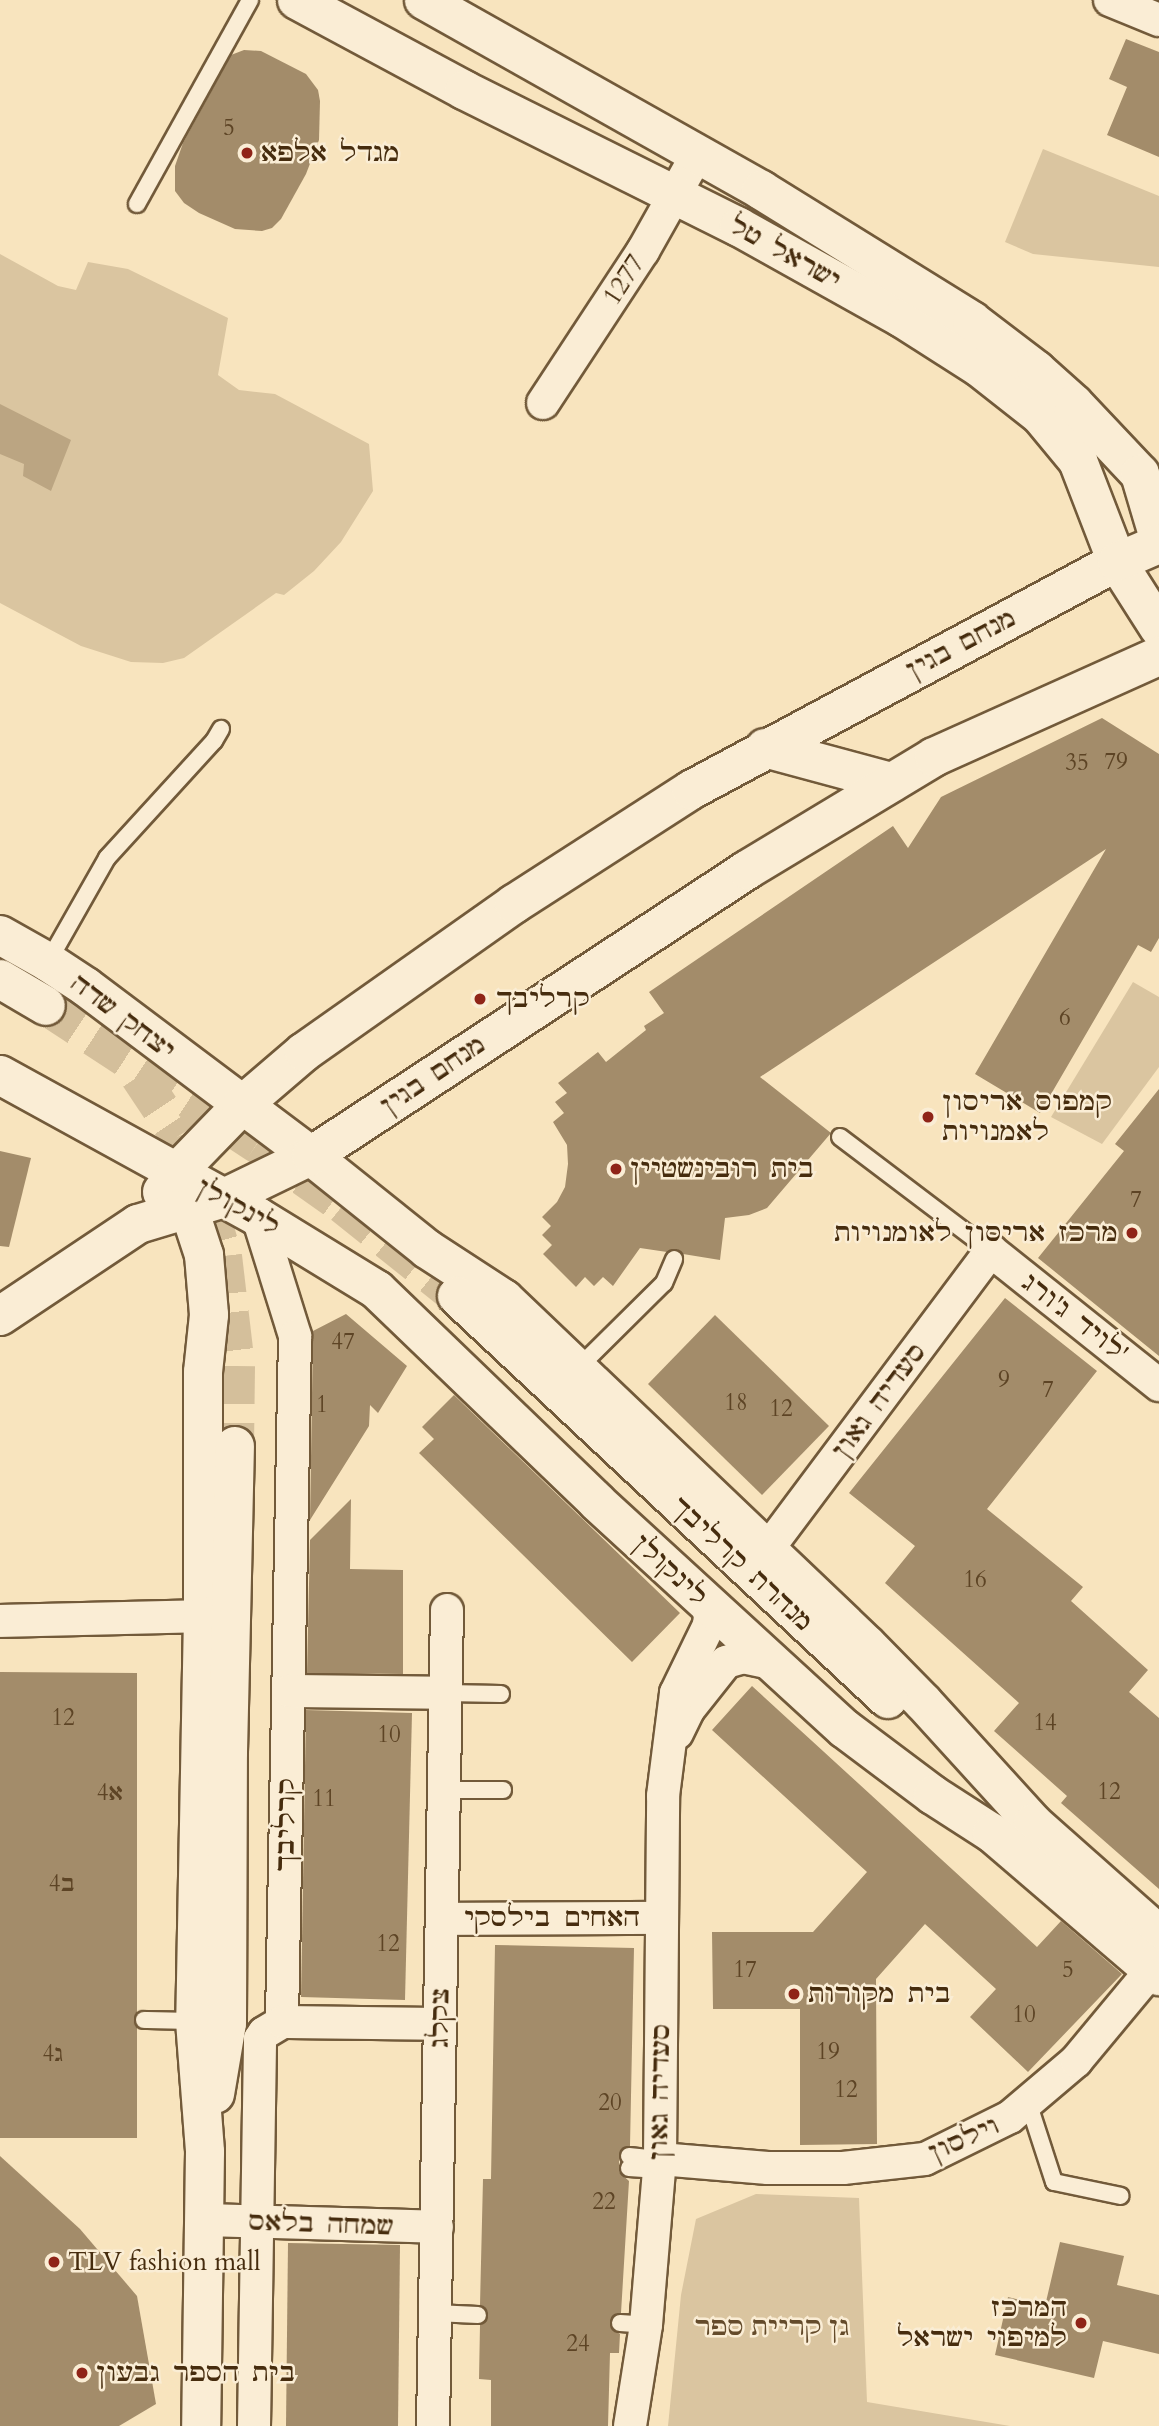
<!DOCTYPE html>
<html>
<head>
<meta charset="utf-8">
<style>
  body { margin:0 }
  #map { position:relative; width:1159px; height:2426px; overflow:hidden; background:#f8e4be; font-family:Cardo,"Frank Ruhl Libre",serif }
  div>[style] { position:absolute }
  [style*='--x'] { left:calc(var(--x)*1px); top:calc(var(--y)*1px); width:calc(var(--w)*1px); rotate:calc(var(--a)*1deg) }
  .green>* { inset:0; background:#dac5a0 }
  .water>* { inset:0; background:#bba582 }
  .building>* { inset:0; background:#a38c6a }
  .secondary-tunnel>* { height:38px; margin-top:-19px; transform-origin:0; background:repeating-linear-gradient(90deg,#d4bf9b 0 38px,transparent 0 57px) }
  .roads { filter:drop-shadow(2px 0 #725a3a) drop-shadow(-2px 0 #725a3a) drop-shadow(0 2px #725a3a) drop-shadow(0 -2px #725a3a) }
  .lane>* { height:16px; margin:-8px; padding:0 8px; transform-origin:8px; border-radius:8px; background:#faedd5 }
  .street>* { height:32px; margin:-16px; padding:0 16px; transform-origin:16px; border-radius:16px; background:#faedd5 }
  .secondary>* { height:38px; margin:-19px; padding:0 19px; transform-origin:19px; border-radius:19px; background:#faedd5 }
  .dots>* { width:19px; height:19px; translate:-50% -50%; box-sizing:border-box; border:4px solid #faedd5; border-radius:50% }
  span { translate:-50% -50%; white-space:nowrap; text-align:center; line-height:1.15; -webkit-text-stroke:5px #faedd5; paint-order:stroke }
  .number-label { font-size:23px; color:#5d4425 }
  .number-label span { -webkit-text-stroke-width:0 }
  .poi-label { font-size:26px; color:#462c0e }
  .left { translate:0 -50%; text-align:left }
  .right { translate:-100% -50%; text-align:right }
  .street-label { font-size:26px; color:#462c0e }
  .park-label { font-size:26px; color:#644b2b; font-style:italic }
</style>
</head>
<body>
<div id="map">
  <div class="green">
    <div style="clip-path:polygon(1043px 149px,1159px 196px,1159px 267px,1033px 254px,1005px 242px)"></div>
    <div style="clip-path:polygon(0 254px,58px 286px,76px 290px,88px 262px,128px 269px,228px 318px,218px 375px,239px 390px,275px 394px,369px 444px,373px 491px,341px 542px,314px 571px,284px 595px,276px 593px,184px 658px,163px 663px,131px 662px,81px 646px,0 603px)"></div>
    <div style="clip-path:polygon(1133px 982px,1159px 997px,1159px 1067px,1102px 1144px,1051px 1117px)"></div>
    <div style="clip-path:polygon(756px 2194px,859px 2198px,867px 2402px,1010px 2426px,668px 2426px,681px 2295px,696px 2219px)"></div>
  </div>
  <div class="water">
    <div style="clip-path:polygon(0 404px,71px 440px,51px 491px,23px 476px,24px 464px,0 454px)"></div>
  </div>
  <div class="building">
    <div style="clip-path:polygon(1126px 39px,1159px 52px,1159px 157px,1107px 135px,1127px 87px,1109px 79px)"></div>
    <div style="clip-path:polygon(244px 50px,261px 51px,306px 74px,318px 90px,320px 101px,319px 140px,306px 174px,281px 219px,272px 228px,262px 231px,235px 229px,199px 213px,184px 203px,175px 191px,175px 166px,183px 143px,231px 55px)"></div>
    <div style="clip-path:polygon(1102px 718px,1159px 754px,1159px 938px,1151px 952px,1138px 945px,1040px 1113px,975px 1074px,1106px 849px,760px 1077px,831px 1133px,767px 1208px,749px 1215px,725px 1218px,720px 1260px,683px 1254px,677px 1249px,667px 1252px,640px 1248px,613px 1286px,603px 1277px,594px 1286px,585px 1277px,576px 1287px,543px 1254px,552px 1245px,542px 1235px,551px 1226px,542px 1217px,557px 1202px,565px 1187px,568px 1164px,567px 1145px,553px 1122px,564px 1113px,555px 1102px,567px 1093px,558px 1083px,598px 1052px,606px 1062px,646px 1030px,644px 1026px,664px 1013px,649px 992px,893px 826px,908px 848px,941px 797px)"></div>
    <div style="clip-path:polygon(1159px 1089px,1159px 1356px,1038px 1258px,1124px 1151px,1115px 1144px)"></div>
    <div style="clip-path:polygon(0 1151px,31px 1158px,9px 1247px,0 1246px)"></div>
    <div style="clip-path:polygon(1005px 1298px,1097px 1371px,987px 1509px,1083px 1587px,1071px 1601px,1148px 1670px,1129px 1692px,1159px 1718px,1159px 1889px,1061px 1803px,1067px 1796px,994px 1731px,1019px 1703px,885px 1583px,915px 1546px,849px 1493px)"></div>
    <div style="clip-path:polygon(346px 1314px,407px 1366px,378px 1413px,370px 1405px,369px 1426px,310px 1520px,313px 1331px)"></div>
    <div style="clip-path:polygon(715px 1315px,829px 1426px,762px 1495px,648px 1384px)"></div>
    <div style="clip-path:polygon(454px 1395px,680px 1613px,632px 1662px,419px 1453px,434px 1439px,422px 1427px)"></div>
    <div style="clip-path:polygon(351px 1499px,350px 1569px,403px 1570px,403px 1674px,307px 1673px,310px 1540px)"></div>
    <div style="clip-path:polygon(0 1672px,137px 1673px,137px 2013px,134px 2020px,137px 2027px,137px 2138px,0 2138px)"></div>
    <div style="clip-path:polygon(752px 1686px,1037px 1947px,1061px 1921px,1122px 1974px,1028px 2072px,970px 2017px,996px 1989px,925px 1924px,876px 1979px,877px 2144px,800px 2145px,800px 2009px,713px 2009px,712px 1932px,813px 1932px,867px 1872px,712px 1730px)"></div>
    <div style="clip-path:polygon(306px 1710px,412px 1713px,405px 2000px,301px 1997px)"></div>
    <div style="clip-path:polygon(495px 1945px,634px 1948px,630px 2146px,621px 2149px,619px 2156px,619px 2172px,629px 2181px,621px 2313px,615px 2314px,610px 2322px,611px 2328px,620px 2334px,619px 2353px,610px 2353px,608px 2426px,491px 2426px,491px 2380px,479px 2379px,480px 2325px,486px 2321px,488px 2315px,480px 2305px,483px 2179px,491px 2179px)"></div>
    <div style="clip-path:polygon(0 2156px,80px 2229px,137px 2296px,156px 2404px,119px 2426px,0 2426px)"></div>
    <div style="clip-path:polygon(1060px 2242px,1124px 2256px,1117px 2285px,1159px 2295px,1159px 2354px,1103px 2341px,1094px 2378px,995px 2355px,1008px 2297px,1045px 2306px)"></div>
    <div style="clip-path:polygon(288px 2243px,400px 2245px,398px 2426px,286px 2426px)"></div>
  </div>
  <div class="secondary-tunnel">
    <div style="--x:46;--y:1006;--w:252;--a:33.2"></div>
    <div style="--x:257;--y:1144;--w:105;--a:35.3"></div>
    <div style="--x:343;--y:1205;--w:146;--a:38.6"></div>
    <div style="--x:139;--y:1076;--w:72;--a:56.3"></div>
    <div style="--x:179;--y:1136;--w:75;--a:67.2"></div>
    <div style="--x:208;--y:1205;--w:53;--a:73.6"></div>
    <div style="--x:223;--y:1256;--w:111;--a:83.3"></div>
    <div style="--x:236;--y:1366;--w:80;--a:90.7"></div>
  </div>
  <div class="roads">
    <div class="lane">
      <div style="--x:137;--y:204;--w:233;--a:-61"></div>
      <div style="--x:48;--y:962;--w:120;--a:-60.4"></div>
      <div style="--x:107;--y:858;--w:159;--a:-47.6"></div>
      <div style="--x:214;--y:741;--w:14;--a:-60"></div>
      <div style="--x:840;--y:1137;--w:189;--a:37.1"></div>
      <div style="--x:577;--y:1369;--w:122;--a:-44.7"></div>
      <div style="--x:664;--y:1283;--w:26;--a:-67"></div>
      <div style="--x:446;--y:1693;--w:55;--a:1"></div>
      <div style="--x:444;--y:1790;--w:59;--a:0"></div>
      <div style="--x:144;--y:2020;--w:51;--a:1.1"></div>
      <div style="--x:1028;--y:2102;--w:84;--a:72"></div>
      <div style="--x:1054;--y:2182;--w:68;--a:11.8"></div>
      <div style="--x:629;--y:2156;--w:31;--a:6"></div>
      <div style="--x:629;--y:2168;--w:30;--a:4"></div>
      <div style="--x:435;--y:2313;--w:43;--a:2.7"></div>
      <div style="--x:620;--y:2323;--w:26;--a:4"></div>
    </div>
    <div class="street">
      <div style="--x:1110;--y:0;--w:53;--a:22.2"></div>
      <div style="--x:543;--y:403;--w:182;--a:-56.7"></div>
      <div style="--x:643;--y:251;--w:112;--a:-60.7"></div>
      <div style="--x:258;--y:1217;--w:125;--a:72.7"></div>
      <div style="--x:295;--y:1336;--w:686;--a:91.09"></div>
      <div style="--x:767;--y:1550;--w:374;--a:-53.2"></div>
      <div style="--x:991;--y:1251;--w:215;--a:38.6"></div>
      <div style="--x:0;--y:1621;--w:203;--a:-1.4"></div>
      <div style="--x:289;--y:1691;--w:157;--a:0.7"></div>
      <div style="--x:677;--y:1733;--w:25;--a:-64"></div>
      <div style="--x:688;--y:1710;--w:61;--a:-51.6"></div>
      <div style="--x:726;--y:1662;--w:18;--a:-16"></div>
      <div style="--x:743;--y:1657;--w:29;--a:12"></div>
      <div style="--x:442;--y:1919;--w:220;--a:-0.3"></div>
      <div style="--x:660;--y:2159;--w:108;--a:4.8"></div>
      <div style="--x:768;--y:2168;--w:75;--a:0"></div>
      <div style="--x:843;--y:2168;--w:82;--a:-6.3"></div>
      <div style="--x:925;--y:2159;--w:95;--a:-26.3"></div>
      <div style="--x:1010;--y:2117;--w:87;--a:-40.3"></div>
      <div style="--x:1076;--y:2061;--w:130;--a:-50.3"></div>
      <div style="--x:205;--y:2220;--w:232;--a:1.7"></div>
      <div style="--x:254;--y:2426;--w:387;--a:-89.1"></div>
      <div style="--x:260;--y:2039;--w:7;--a:-56"></div>
      <div style="--x:264;--y:2033;--w:21;--a:-31"></div>
      <div style="--x:282;--y:2022;--w:158;--a:0.7"></div>
      <div style="--x:433;--y:2426;--w:816;--a:-89.02"></div>
      <div style="--x:630;--y:2426;--w:102;--a:-81"></div>
      <div style="--x:646;--y:2325;--w:167;--a:-85.2"></div>
      <div style="--x:660;--y:2159;--w:363;--a:-89.5"></div>
      <div style="--x:663;--y:1796;--w:104;--a:-82.8"></div>
      <div style="--x:676;--y:1693;--w:76;--a:-64.1"></div>
      <div style="--x:709;--y:1625;--w:10;--a:-84"></div>
      <div style="--x:710;--y:1615;--w:13;--a:-108"></div>
    </div>
    <div class="secondary">
      <div style="--x:297;--y:0;--w:190;--a:28.3"></div>
      <div style="--x:464;--y:90;--w:307;--a:26.5"></div>
      <div style="--x:739;--y:227;--w:187;--a:29.2"></div>
      <div style="--x:902;--y:318;--w:91;--a:32.5"></div>
      <div style="--x:979;--y:367;--w:78;--a:38.2"></div>
      <div style="--x:1040;--y:415;--w:60;--a:50.4"></div>
      <div style="--x:1078;--y:461;--w:108;--a:68.9"></div>
      <div style="--x:1117;--y:562;--w:78;--a:57.5"></div>
      <div style="--x:424;--y:0;--w:387;--a:29.4"></div>
      <div style="--x:761;--y:190;--w:248;--a:31.8"></div>
      <div style="--x:972;--y:321;--w:81;--a:37.4"></div>
      <div style="--x:1036;--y:370;--w:51;--a:41.8"></div>
      <div style="--x:1074;--y:404;--w:96;--a:46.7"></div>
      <div style="--x:1140;--y:474;--w:67;--a:73.5"></div>
      <div style="--x:765;--y:748;--w:131;--a:15.1"></div>
      <div style="--x:0;--y:935;--w:55;--a:29.4"></div>
      <div style="--x:48;--y:962;--w:45;--a:33.3"></div>
      <div style="--x:86;--y:987;--w:281;--a:36.9"></div>
      <div style="--x:311;--y:1156;--w:149;--a:38.7"></div>
      <div style="--x:427;--y:1249;--w:92;--a:33"></div>
      <div style="--x:504;--y:1299;--w:501;--a:43.63"></div>
      <div style="--x:867;--y:1645;--w:80;--a:45.5"></div>
      <div style="--x:923;--y:1702;--w:164;--a:47.7"></div>
      <div style="--x:1033;--y:1823;--w:169;--a:41.6"></div>
      <div style="--x:0;--y:979;--w:53;--a:30.4"></div>
      <div style="--x:0;--y:1075;--w:294;--a:28.8"></div>
      <div style="--x:258;--y:1217;--w:140;--a:31.5"></div>
      <div style="--x:377;--y:1290;--w:306;--a:43.9"></div>
      <div style="--x:597;--y:1502;--w:336;--a:42.5"></div>
      <div style="--x:845;--y:1729;--w:110;--a:36.9"></div>
      <div style="--x:933;--y:1795;--w:70;--a:32.8"></div>
      <div style="--x:992;--y:1833;--w:220;--a:40.6"></div>
      <div style="--x:181;--y:1185;--w:74;--a:71.8"></div>
      <div style="--x:204;--y:1255;--w:60;--a:85.2"></div>
      <div style="--x:209;--y:1315;--w:57;--a:96"></div>
      <div style="--x:203;--y:1372;--w:244;--a:90"></div>
      <div style="--x:203;--y:1616;--w:405;--a:91.1"></div>
      <div style="--x:195;--y:2021;--w:131;--a:85.6"></div>
      <div style="--x:205;--y:2152;--w:274;--a:90.8"></div>
      <div style="--x:162;--y:1192;--w:24;--a:-54"></div>
      <div style="--x:176;--y:1173;--w:93;--a:-45.9"></div>
      <div style="--x:241;--y:1106;--w:83;--a:-40.6"></div>
      <div style="--x:304;--y:1052;--w:257;--a:-35.2"></div>
      <div style="--x:514;--y:904;--w:211;--a:-32.8"></div>
      <div style="--x:691;--y:790;--w:483;--a:-28.2"></div>
      <div style="--x:1117;--y:562;--w:46;--a:-23.2"></div>
      <div style="--x:457;--y:1296;--w:590;--a:43.08"></div>
      <div style="--x:0;--y:1316;--w:166;--a:-33.7"></div>
      <div style="--x:138;--y:1224;--w:90;--a:-16.8"></div>
      <div style="--x:224;--y:1198;--w:97;--a:-25.8"></div>
      <div style="--x:311;--y:1156;--w:521;--a:-33.26"></div>
      <div style="--x:747;--y:870;--w:218;--a:-31.1"></div>
      <div style="--x:934;--y:757;--w:247;--a:-24.2"></div>
      <div style="--x:215;--y:2094;--w:72;--a:-80.4"></div>
      <div style="--x:227;--y:2023;--w:271;--a:-89.8"></div>
      <div style="--x:228;--y:1752;--w:306;--a:-88.7"></div>
    </div>
  </div>
  <div class="dots">
    <div style="left:247px;top:153px;background:#8f2418"></div>
    <div style="left:480px;top:999px;background:#8f2418"></div>
    <div style="left:928px;top:1117px;background:#8f2418"></div>
    <div style="left:616px;top:1169px;background:#8f2418"></div>
    <div style="left:1132px;top:1233px;background:#8f2418"></div>
    <div style="left:794px;top:1994px;background:#8f2418"></div>
    <div style="left:54px;top:2262px;background:#8f2418"></div>
    <div style="left:1081px;top:2323px;background:#8f2418"></div>
    <div style="left:82px;top:2373px;background:#8f2418"></div>
  </div>
  <div class="number-label">
    <span style="left:229px;top:128px">5</span>
    <span style="left:1116px;top:762px">79</span>
    <span style="left:1077px;top:763px">35</span>
    <span style="left:1065px;top:1018px">6</span>
    <span style="left:1136px;top:1200px">7</span>
    <span style="left:343px;top:1342px">47</span>
    <span style="left:1004px;top:1380px">9</span>
    <span style="left:1048px;top:1390px">7</span>
    <span style="left:736px;top:1403px">18</span>
    <span style="left:322px;top:1405px">1</span>
    <span style="left:781px;top:1409px">12</span>
    <span style="left:975px;top:1580px">16</span>
    <span style="left:63px;top:1718px">12</span>
    <span style="left:1045px;top:1723px">14</span>
    <span style="left:389px;top:1735px">10</span>
    <span style="left:1109px;top:1792px">12</span>
    <span style="left:110px;top:1793px">4א</span>
    <span style="left:324px;top:1799px">11</span>
    <span style="left:62px;top:1884px">4ב</span>
    <span style="left:388px;top:1944px">12</span>
    <span style="left:745px;top:1970px">17</span>
    <span style="left:1068px;top:1970px">5</span>
    <span style="left:1024px;top:2015px">10</span>
    <span style="left:828px;top:2052px">19</span>
    <span style="left:53px;top:2054px">4ג</span>
    <span style="left:846px;top:2090px">12</span>
    <span style="left:610px;top:2103px">20</span>
    <span style="left:604px;top:2202px">22</span>
    <span style="left:578px;top:2344px">24</span>
  </div>
  <div class="poi-label">
    <span class="left" style="left:261px;top:153px">מגדל אלפא</span>
    <span class="left" style="left:496px;top:999px">קרליבך</span>
    <span class="left" style="left:942px;top:1117px">קמפוס אריסון<br>לאמנויות</span>
    <span class="left" style="left:630px;top:1169px">בית רובינשטיין</span>
    <span class="right" style="left:1118px;top:1233px">מרכז אריסון לאומנויות</span>
    <span class="left" style="left:808px;top:1994px">בית מקורות</span>
    <span class="left" style="left:68px;top:2262px">TLV fashion mall</span>
    <span class="right" style="left:1067px;top:2323px">המרכז<br>למיפוי ישראל</span>
    <span class="left" style="left:96px;top:2373px">בית הספר גבעון</span>
  </div>
  <div class="street-label">
    <span style="left:785px;top:253px;rotate:29deg">ישראל טל</span>
    <span style="left:624px;top:280px;rotate:-57deg">1277</span>
    <span style="left:961px;top:644px;rotate:-28deg">מנחם בגין</span>
    <span style="left:123px;top:1017px;rotate:37deg">יצחק שדה</span>
    <span style="left:433px;top:1075px;rotate:-34deg">מנחם בגין</span>
    <span style="left:238px;top:1207px;rotate:29deg">לינקולן</span>
    <span style="left:1075px;top:1318px;rotate:38deg">לויד ג'ורג'</span>
    <span style="left:879px;top:1401px;rotate:-53deg">סעדיה גאון</span>
    <span style="left:742px;top:1564px;rotate:43deg">מנהרת קרליבך</span>
    <span style="left:670px;top:1570px;rotate:43deg">לינקולן</span>
    <span style="left:286px;top:1825px;rotate:-89deg">קרליבך</span>
    <span style="left:552px;top:1918px">האחים בילסקי</span>
    <span style="left:440px;top:2018px;rotate:-89deg">צקלג</span>
    <span style="left:660px;top:2092px;rotate:-89deg">סעדיה גאון</span>
    <span style="left:964px;top:2139px;rotate:-24deg">וילסון</span>
    <span style="left:321px;top:2224px;rotate:2deg">שמחה בלאס</span>
  </div>
  <div class="park-label">
    <span style="left:772px;top:2327px">גן קריית ספר</span>
  </div>
</div>
</body>
</html>
